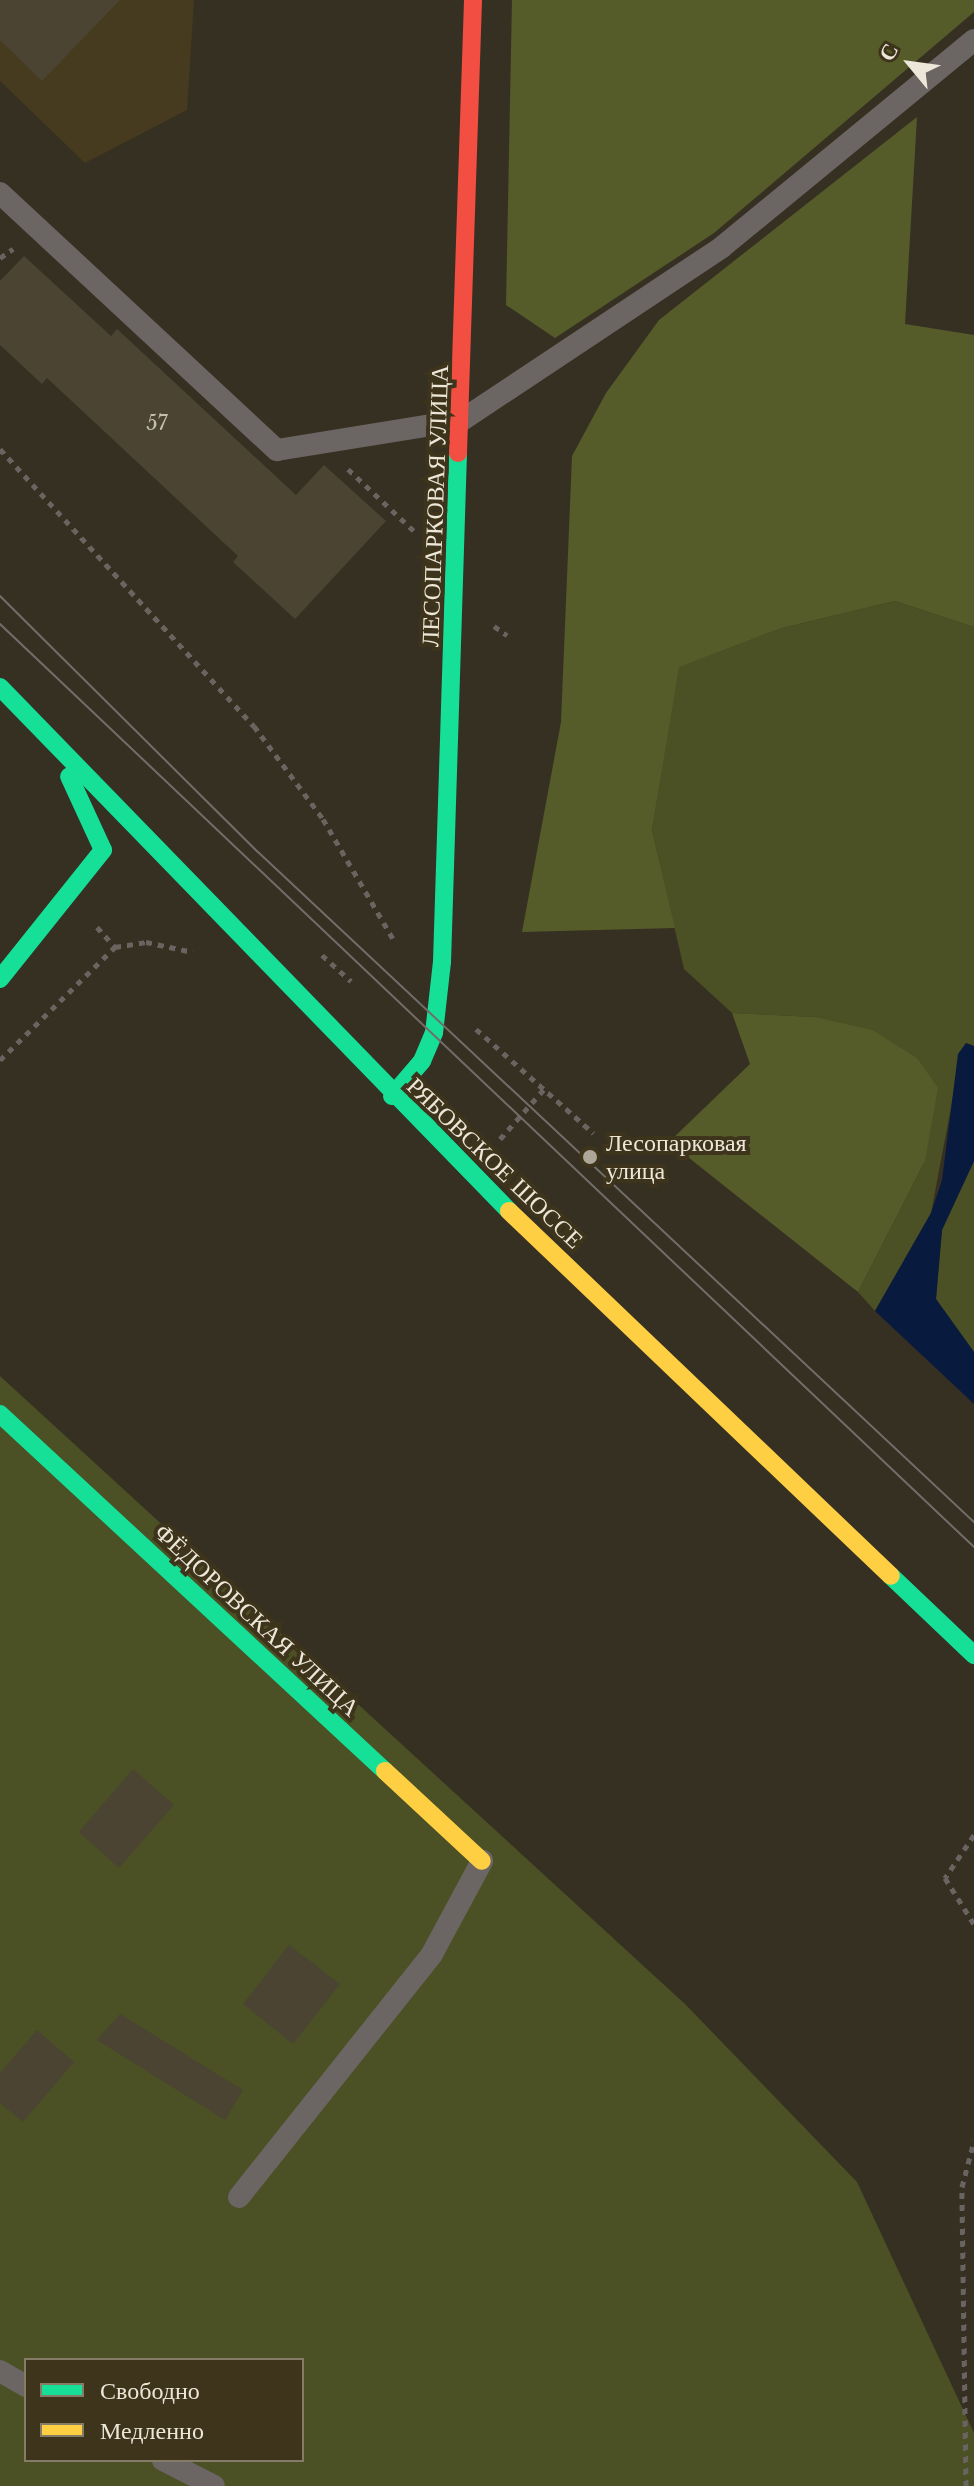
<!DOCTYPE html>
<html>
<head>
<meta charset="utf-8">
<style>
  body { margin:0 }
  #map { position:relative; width:974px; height:2486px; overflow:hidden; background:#363023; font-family:"Libre Baskerville",serif }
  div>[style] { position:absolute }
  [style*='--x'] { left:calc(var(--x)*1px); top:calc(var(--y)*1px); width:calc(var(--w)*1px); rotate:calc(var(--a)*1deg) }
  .built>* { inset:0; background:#463b1e }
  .green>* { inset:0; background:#4b5124 }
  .forest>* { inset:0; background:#555c29 }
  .water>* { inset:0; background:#081a3d }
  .building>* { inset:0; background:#4b4432 }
  .path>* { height:5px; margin-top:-2.5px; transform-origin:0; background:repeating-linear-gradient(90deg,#696460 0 6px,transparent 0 12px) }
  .lane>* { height:22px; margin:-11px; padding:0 11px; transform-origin:11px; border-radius:11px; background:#6b6664 }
  .fast>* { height:18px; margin:-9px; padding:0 9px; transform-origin:9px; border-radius:9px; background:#16e098 }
  .slow>* { height:18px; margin:-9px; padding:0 9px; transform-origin:9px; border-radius:9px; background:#ffcf43 }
  .jam>* { height:18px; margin:-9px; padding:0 9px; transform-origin:9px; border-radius:9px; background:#f24e42 }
  .tram>* { height:2px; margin:-1px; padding:0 1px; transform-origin:1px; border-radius:1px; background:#726d69 }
  .dots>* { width:22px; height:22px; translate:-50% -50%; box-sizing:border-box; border:4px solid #3e341b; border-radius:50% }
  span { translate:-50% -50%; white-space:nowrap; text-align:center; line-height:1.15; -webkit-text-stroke:8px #3e341b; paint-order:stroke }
  .number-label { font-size:20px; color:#c4beaf }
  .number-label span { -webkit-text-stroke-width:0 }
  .street-label { font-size:24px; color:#ede7d9 }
  .poi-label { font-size:24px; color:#ede7d9 }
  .left { translate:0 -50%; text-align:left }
  .legend { position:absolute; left:24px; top:2358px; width:280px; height:104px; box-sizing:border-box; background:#3e341b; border:2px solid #847c67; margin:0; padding:10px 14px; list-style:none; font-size:24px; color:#ede7d9 }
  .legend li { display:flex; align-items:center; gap:16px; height:40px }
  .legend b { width:40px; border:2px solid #847c67 }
  .north { position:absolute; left:870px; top:24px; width:80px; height:80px; -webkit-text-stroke:6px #3e341b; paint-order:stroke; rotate:299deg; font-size:22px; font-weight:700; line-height:32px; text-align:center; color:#ede7d9 }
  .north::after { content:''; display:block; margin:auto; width:28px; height:36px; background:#ede7d9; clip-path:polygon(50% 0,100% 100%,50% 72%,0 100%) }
</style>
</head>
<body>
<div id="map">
  <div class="built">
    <div style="clip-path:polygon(0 0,194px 0,187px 110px,85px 163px,0 81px)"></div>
  </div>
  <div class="green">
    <div style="clip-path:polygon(895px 601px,974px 627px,974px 1046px,966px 1043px,959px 1065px,931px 1213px,875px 1311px,858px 1292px,925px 1161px,814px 1017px,732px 1013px,684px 969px,652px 830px,678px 667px,782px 628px)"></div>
    <div style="clip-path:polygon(974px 1161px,974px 1352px,936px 1299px,942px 1230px)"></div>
    <div style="clip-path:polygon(evenodd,0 1376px,685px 2004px,857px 2182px,974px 2433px,974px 2486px,0 2486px,0 1376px,26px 2360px,302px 2360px,302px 2460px,26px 2460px,26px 2360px)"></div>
  </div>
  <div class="forest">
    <div style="clip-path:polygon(512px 0,974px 0,974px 12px,714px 233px,555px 338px,506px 305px)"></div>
    <div style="clip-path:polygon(917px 117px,905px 324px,974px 335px,974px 627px,895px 601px,782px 628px,679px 667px,652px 830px,675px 928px,522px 932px,561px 722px,572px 456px,606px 393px,659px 320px)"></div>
    <div style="clip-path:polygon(732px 1013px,814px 1017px,872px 1030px,917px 1058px,938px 1088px,925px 1161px,858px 1292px,669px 1142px,750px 1064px)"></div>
  </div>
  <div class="water">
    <div style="clip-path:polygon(966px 1043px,974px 1046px,974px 1161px,942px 1230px,936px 1299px,974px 1352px,974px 1404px,875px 1311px,931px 1213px,942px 1180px,958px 1054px)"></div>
  </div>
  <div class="building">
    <div style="clip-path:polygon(0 0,120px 0,42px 81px,0 40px)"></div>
    <div style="clip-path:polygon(24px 256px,111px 336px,117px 329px,296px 495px,324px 465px,386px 521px,295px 619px,233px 562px,238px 556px,47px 378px,42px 384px,0 345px,0 281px)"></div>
    <div style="clip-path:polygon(133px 1769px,174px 1805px,119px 1868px,79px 1832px)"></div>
    <div style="clip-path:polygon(289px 1945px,340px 1984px,293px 2044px,243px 2004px)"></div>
    <div style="clip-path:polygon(120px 2014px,243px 2090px,225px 2120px,97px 2040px)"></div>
    <div style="clip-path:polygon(37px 2030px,74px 2062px,23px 2122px,0 2103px,0 2073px)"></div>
  </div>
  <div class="path">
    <div style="--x:0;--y:258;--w:16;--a:-35"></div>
    <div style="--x:0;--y:449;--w:376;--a:47.5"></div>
    <div style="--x:254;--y:726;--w:116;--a:53.4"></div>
    <div style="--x:323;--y:819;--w:139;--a:59.7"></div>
    <div style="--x:348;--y:469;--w:91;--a:43.2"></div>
    <div style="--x:494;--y:626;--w:16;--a:35"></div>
    <div style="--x:97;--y:927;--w:27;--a:48"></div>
    <div style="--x:322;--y:955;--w:39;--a:42"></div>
    <div style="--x:476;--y:1029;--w:157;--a:41.6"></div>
    <div style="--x:0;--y:1060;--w:161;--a:-44.5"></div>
    <div style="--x:115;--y:947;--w:31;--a:-9"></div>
    <div style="--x:146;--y:942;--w:48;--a:12"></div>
    <div style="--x:500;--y:1139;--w:68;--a:-48.6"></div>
    <div style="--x:974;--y:1835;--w:52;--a:124"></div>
    <div style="--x:945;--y:1878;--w:54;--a:57.8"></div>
    <div style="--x:966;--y:2486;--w:299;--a:-90.8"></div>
    <div style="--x:962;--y:2187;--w:48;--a:-75.4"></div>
  </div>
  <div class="lane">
    <div style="--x:0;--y:193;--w:378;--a:42.9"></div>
    <div style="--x:277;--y:450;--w:187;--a:-9.2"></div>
    <div style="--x:462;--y:420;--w:312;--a:-33.6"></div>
    <div style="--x:722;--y:247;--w:326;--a:-39.4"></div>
    <div style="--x:239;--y:2197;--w:310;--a:-51.5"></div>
    <div style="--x:432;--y:1954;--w:106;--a:-61.7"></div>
    <div style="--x:0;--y:2371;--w:30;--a:30"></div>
    <div style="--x:163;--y:2460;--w:57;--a:27"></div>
  </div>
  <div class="fast">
    <div style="--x:0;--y:687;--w:731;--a:45.83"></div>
    <div style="--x:0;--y:979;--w:165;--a:-51.4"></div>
    <div style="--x:103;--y:850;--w:81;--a:-114.7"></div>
    <div style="--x:392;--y:1096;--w:46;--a:-49.4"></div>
    <div style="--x:422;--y:1061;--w:30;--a:-67"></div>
    <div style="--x:434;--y:1033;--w:71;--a:-83.6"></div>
    <div style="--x:442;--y:962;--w:509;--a:-88.2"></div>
    <div style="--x:0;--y:1414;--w:525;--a:42.84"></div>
    <div style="--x:891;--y:1576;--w:115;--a:43.6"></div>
  </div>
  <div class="slow">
    <div style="--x:509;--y:1211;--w:528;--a:43.7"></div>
    <div style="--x:385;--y:1771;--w:132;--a:42.9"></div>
  </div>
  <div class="jam">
    <div style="--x:458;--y:453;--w:453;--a:-88.1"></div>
  </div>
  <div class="tram">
    <div style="--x:0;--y:596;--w:363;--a:44.8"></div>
    <div style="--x:258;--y:852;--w:981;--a:43.1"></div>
    <div style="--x:0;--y:624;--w:1342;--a:43.46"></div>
  </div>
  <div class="dots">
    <div style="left:590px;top:1157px;background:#ada799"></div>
  </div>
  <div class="number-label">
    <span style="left:157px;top:423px">57</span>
  </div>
  <div class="street-label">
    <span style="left:435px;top:506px;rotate:-88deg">ЛЕСОПАРКОВАЯ УЛИЦА</span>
    <span style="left:495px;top:1163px;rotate:44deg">РЯБОВСКОЕ ШОССЕ</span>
    <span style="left:257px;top:1620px;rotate:43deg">ФЁДОРОВСКАЯ УЛИЦА</span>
  </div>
  <div class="poi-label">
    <span class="left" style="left:606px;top:1157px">Лесопарковая<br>улица</span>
  </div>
  <ul class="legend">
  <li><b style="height:10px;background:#16e098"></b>Свободно</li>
  <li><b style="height:10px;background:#ffcf43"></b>Медленно</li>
  </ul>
  <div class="north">С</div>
</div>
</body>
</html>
